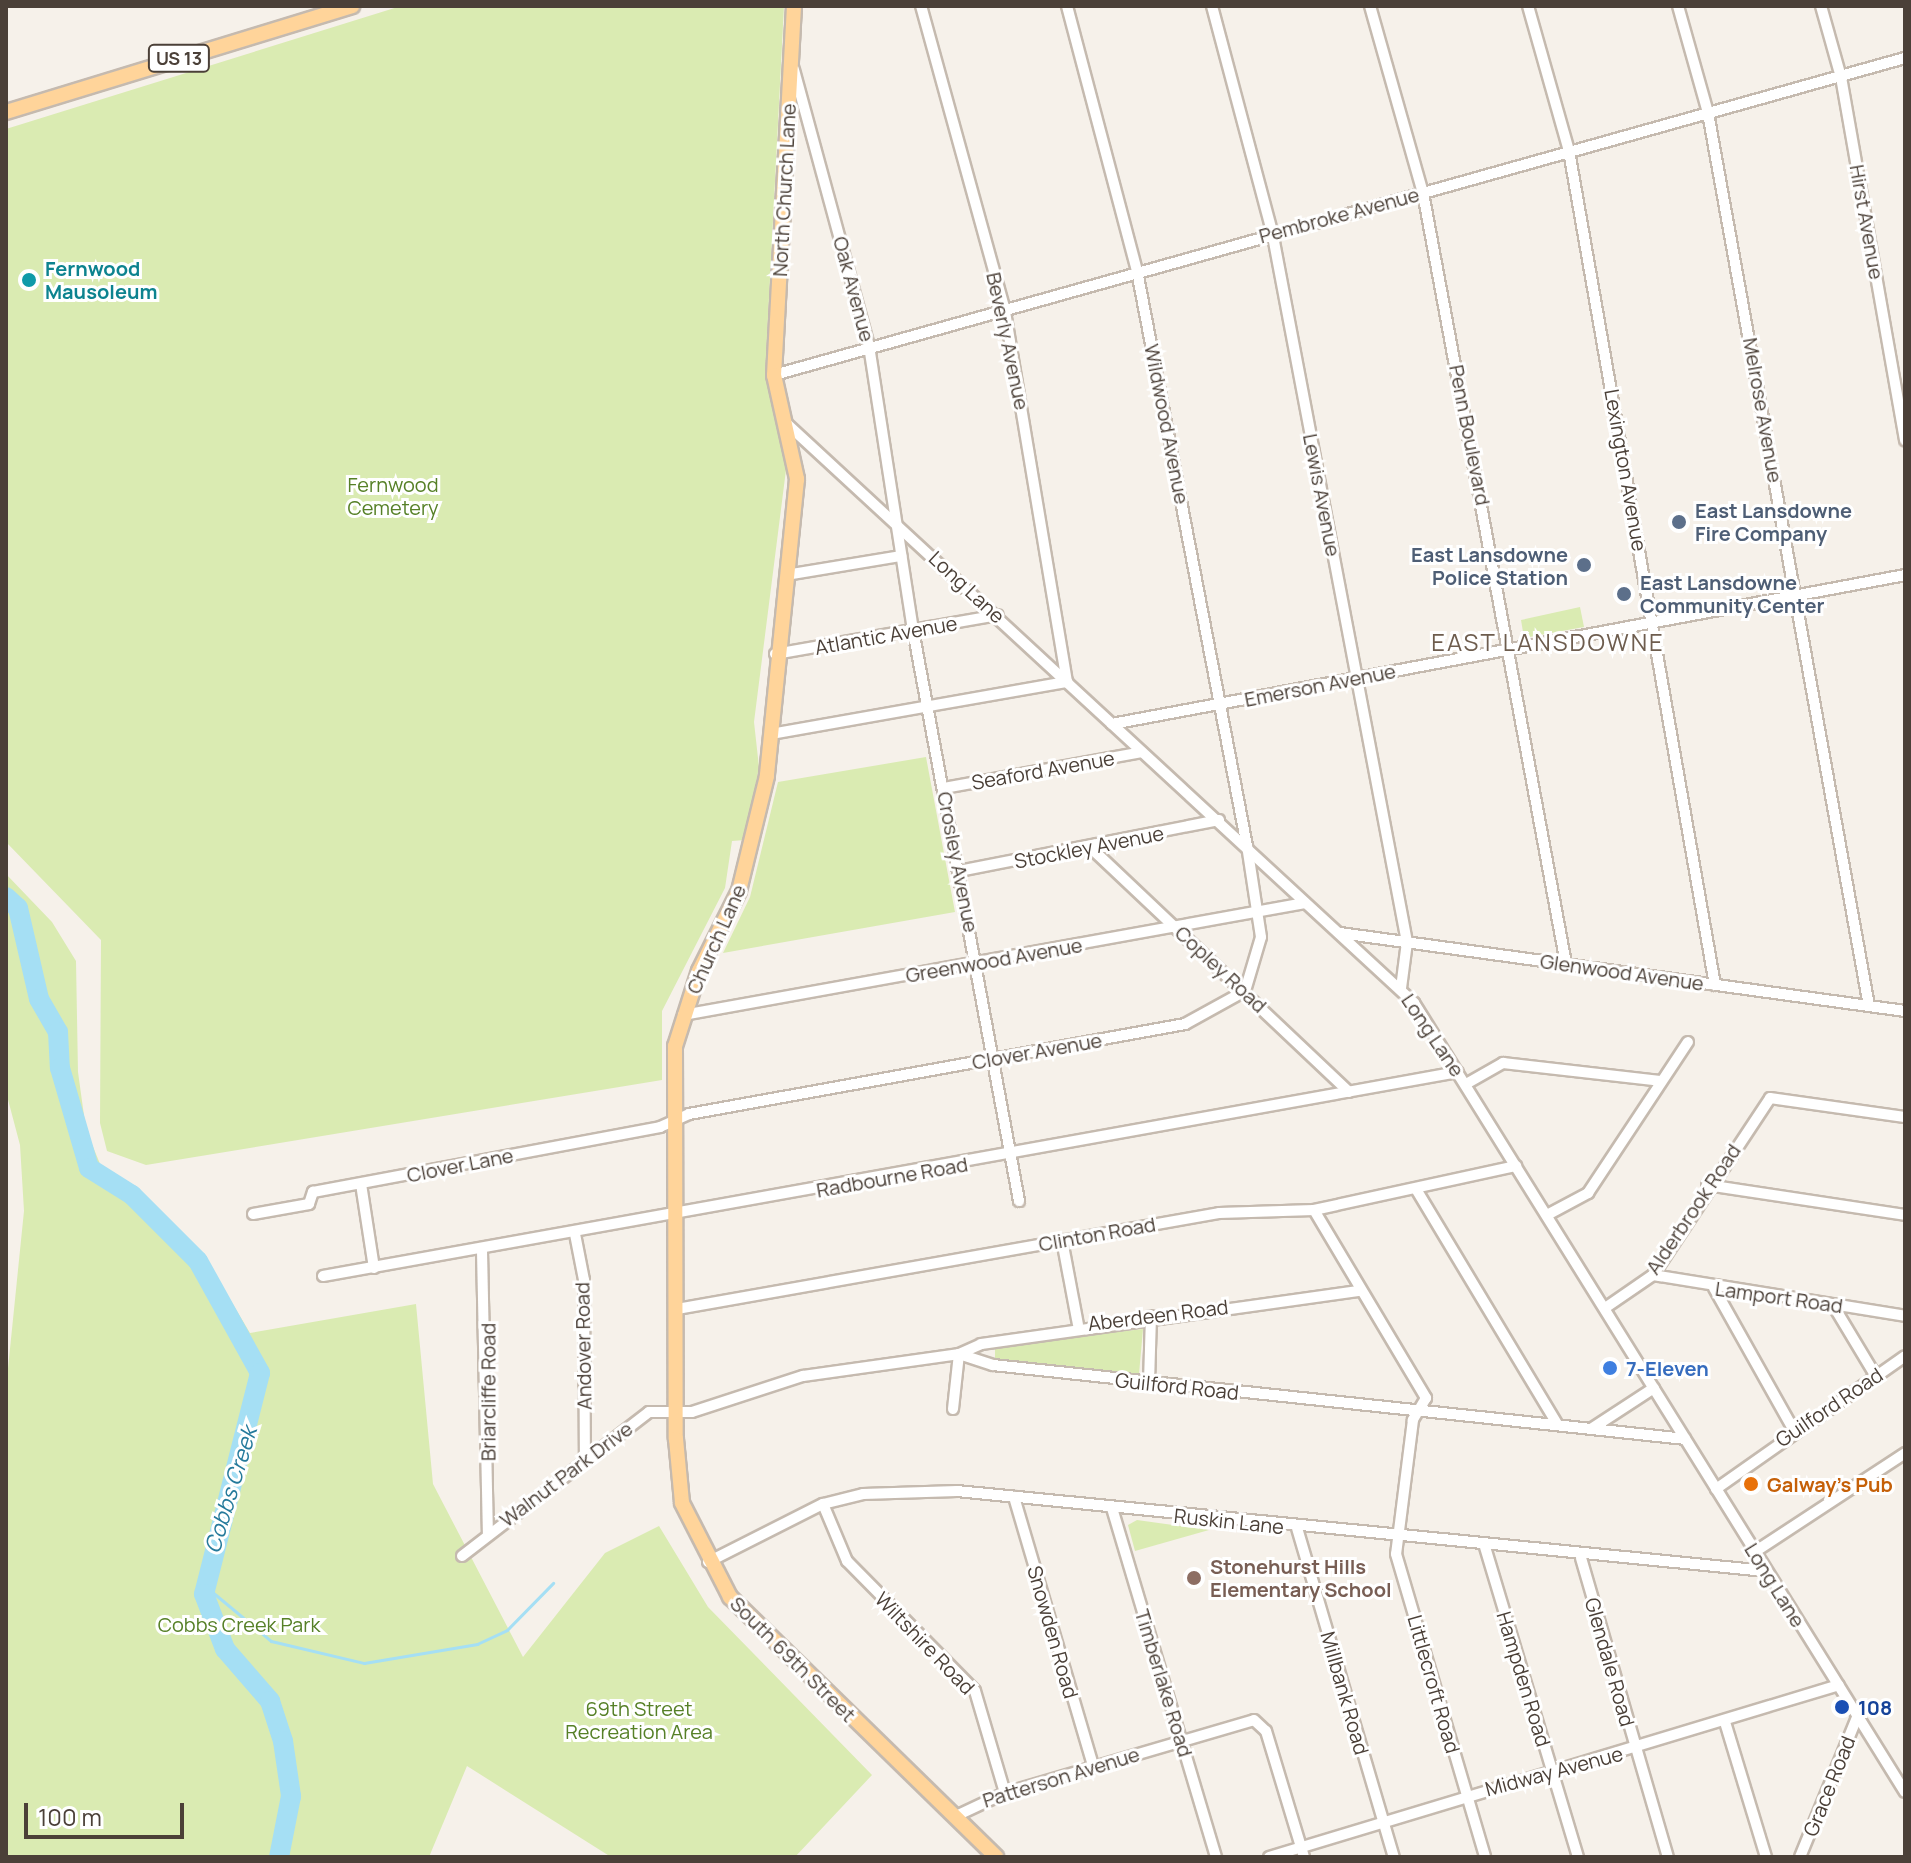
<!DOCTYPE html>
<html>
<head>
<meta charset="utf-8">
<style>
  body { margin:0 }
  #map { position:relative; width:1911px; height:1863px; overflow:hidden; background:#f6f1ea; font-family:Manrope,sans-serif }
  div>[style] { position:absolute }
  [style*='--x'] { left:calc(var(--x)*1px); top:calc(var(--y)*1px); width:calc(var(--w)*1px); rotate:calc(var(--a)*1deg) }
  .green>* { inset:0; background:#daebb2 }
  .stream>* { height:3px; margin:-1.5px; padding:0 1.5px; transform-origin:1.5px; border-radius:1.5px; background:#a5dff4 }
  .river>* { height:20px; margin:-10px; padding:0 10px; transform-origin:10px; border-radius:10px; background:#a5dff4 }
  .roads { filter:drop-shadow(2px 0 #c5baaf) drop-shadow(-2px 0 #c5baaf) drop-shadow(0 2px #c5baaf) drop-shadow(0 -2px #c5baaf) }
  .minor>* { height:10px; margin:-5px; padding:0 5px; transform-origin:5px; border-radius:5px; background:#fff }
  .major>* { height:14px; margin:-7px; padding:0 7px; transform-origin:7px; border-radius:7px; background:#ffd49a }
  .dots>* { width:22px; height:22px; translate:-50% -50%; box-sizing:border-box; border:4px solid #fff; border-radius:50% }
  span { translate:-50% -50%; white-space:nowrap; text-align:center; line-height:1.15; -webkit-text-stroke:6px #fff; paint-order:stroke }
  .shield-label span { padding:2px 6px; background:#fff; border:2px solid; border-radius:6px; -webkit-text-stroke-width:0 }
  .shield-label { font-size:18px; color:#4b4038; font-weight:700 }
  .street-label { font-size:20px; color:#4b4038 }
  .culture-label { font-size:20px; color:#0d838f; font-weight:700 }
  .left { translate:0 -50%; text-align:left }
  .park-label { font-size:20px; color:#568027 }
  .service-label { font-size:20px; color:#4e5e75; font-weight:700 }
  .right { translate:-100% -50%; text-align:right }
  .shop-label { font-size:20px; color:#366cbe; font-weight:700 }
  .food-label { font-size:20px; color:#c56008; font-weight:700 }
  .education-label { font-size:20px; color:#785e54; font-weight:700 }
  .transit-label { font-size:20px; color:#164399; font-weight:700 }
  .water-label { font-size:22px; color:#257a9b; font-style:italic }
  .quarter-label { font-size:24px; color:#6e5d4e; letter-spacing:2px }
  .frame { position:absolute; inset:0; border:8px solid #4b4038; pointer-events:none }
  .scale { position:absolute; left:24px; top:1803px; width:160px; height:36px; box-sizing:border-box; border:4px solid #4b4038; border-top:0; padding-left:10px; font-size:24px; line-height:28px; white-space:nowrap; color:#4b4038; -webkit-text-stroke:6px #fff; paint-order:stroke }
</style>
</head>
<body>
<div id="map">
  <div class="green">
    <div style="clip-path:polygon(401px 6px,784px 6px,765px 376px,787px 462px,754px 722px,759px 767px,745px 840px,732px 841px,725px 888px,662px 1011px,662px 1080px,146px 1165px,107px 1151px,100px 1123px,101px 940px,6px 842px,6px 129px)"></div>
    <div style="clip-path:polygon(1580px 607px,1584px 627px,1524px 638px,1521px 620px)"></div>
    <div style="clip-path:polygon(926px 757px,955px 912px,723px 953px,750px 897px,778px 782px)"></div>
    <div style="clip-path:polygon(6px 874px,52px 922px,76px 961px,78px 1072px,86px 1130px,103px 1171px,156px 1211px,216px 1276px,250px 1333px,416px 1304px,433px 1484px,523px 1657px,605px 1553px,659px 1526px,708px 1607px,872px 1775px,795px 1857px,611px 1857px,467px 1766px,429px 1857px,6px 1857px,6px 1388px,24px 1211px,20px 1145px,6px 1092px)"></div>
    <div style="clip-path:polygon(1143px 1329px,1139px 1374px,995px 1361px,995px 1346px)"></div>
    <div style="clip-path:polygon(1137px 1520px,1209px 1530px,1135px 1551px,1128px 1525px)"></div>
  </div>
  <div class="stream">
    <div style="--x:205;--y:1586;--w:86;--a:39.8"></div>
    <div style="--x:271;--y:1641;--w:96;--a:13.3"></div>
    <div style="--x:364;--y:1663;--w:115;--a:-9.5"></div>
    <div style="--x:477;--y:1644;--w:33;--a:-25"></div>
    <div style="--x:507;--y:1630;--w:66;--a:-45.6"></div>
  </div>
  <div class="river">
    <div style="--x:6;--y:897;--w:16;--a:43"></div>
    <div style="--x:18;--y:908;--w:93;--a:77"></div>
    <div style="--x:39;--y:999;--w:38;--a:60"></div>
    <div style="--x:58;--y:1032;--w:36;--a:87"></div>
    <div style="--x:60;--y:1068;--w:104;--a:73.8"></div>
    <div style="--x:89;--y:1168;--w:51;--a:32.1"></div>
    <div style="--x:132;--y:1195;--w:93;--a:45"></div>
    <div style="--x:198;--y:1261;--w:128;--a:61"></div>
    <div style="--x:260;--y:1373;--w:228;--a:104.2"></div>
    <div style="--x:204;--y:1594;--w:59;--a:69.1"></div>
    <div style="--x:225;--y:1649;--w:69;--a:49.1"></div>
    <div style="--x:270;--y:1701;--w:42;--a:72"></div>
    <div style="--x:283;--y:1741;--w:56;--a:81.7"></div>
    <div style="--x:291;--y:1796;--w:62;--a:101.1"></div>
  </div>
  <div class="roads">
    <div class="minor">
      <div style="--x:1212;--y:6;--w:233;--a:75.1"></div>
      <div style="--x:1272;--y:231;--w:724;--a:79.25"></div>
      <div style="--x:1407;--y:942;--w:46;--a:97.4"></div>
      <div style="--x:1370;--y:6;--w:194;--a:74.2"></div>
      <div style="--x:1423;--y:193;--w:784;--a:79.49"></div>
      <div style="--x:1528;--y:6;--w:151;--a:74.2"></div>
      <div style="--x:1569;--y:151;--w:847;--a:80.07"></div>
      <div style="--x:1678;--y:6;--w:111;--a:74.3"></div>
      <div style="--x:1708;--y:113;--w:907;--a:79.78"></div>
      <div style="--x:1821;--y:6;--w:74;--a:74.3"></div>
      <div style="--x:1841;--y:77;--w:369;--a:80"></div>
      <div style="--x:794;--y:70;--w:286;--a:74.8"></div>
      <div style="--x:869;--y:346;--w:287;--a:81.2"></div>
      <div style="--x:913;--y:630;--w:581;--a:79.48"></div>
      <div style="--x:774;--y:375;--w:1175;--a:-15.66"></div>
      <div style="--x:786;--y:423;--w:855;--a:42.72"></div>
      <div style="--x:1414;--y:1003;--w:929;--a:58.11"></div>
      <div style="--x:786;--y:575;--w:117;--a:-9.4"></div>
      <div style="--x:775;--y:654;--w:226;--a:-9.9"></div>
      <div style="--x:1112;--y:724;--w:807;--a:-10.64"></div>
      <div style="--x:771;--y:734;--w:301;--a:-10"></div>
      <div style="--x:1067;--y:682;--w:380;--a:-99.5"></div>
      <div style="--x:1004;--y:307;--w:312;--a:-105.4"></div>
      <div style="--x:944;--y:788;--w:201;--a:-10.3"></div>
      <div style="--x:1091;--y:848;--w:355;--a:43.4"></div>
      <div style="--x:959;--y:871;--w:265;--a:-11.1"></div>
      <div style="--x:1340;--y:933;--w:570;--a:7.86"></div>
      <div style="--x:683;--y:1015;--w:632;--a:-10.21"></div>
      <div style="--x:1466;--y:1084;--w:43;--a:-29.6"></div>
      <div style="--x:1503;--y:1063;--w:158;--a:6.5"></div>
      <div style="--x:361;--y:1184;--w:85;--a:81.2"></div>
      <div style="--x:1707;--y:1185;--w:200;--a:8.6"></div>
      <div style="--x:1416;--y:1189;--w:275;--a:59"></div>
      <div style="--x:1314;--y:1210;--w:219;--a:59.2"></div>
      <div style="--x:1426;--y:1398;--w:26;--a:121"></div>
      <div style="--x:1413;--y:1420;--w:135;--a:97.2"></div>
      <div style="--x:1396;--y:1554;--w:316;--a:73.6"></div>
      <div style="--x:253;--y:1214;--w:57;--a:-10.1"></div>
      <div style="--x:309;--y:1204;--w:13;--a:-72"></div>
      <div style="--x:313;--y:1192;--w:353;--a:-10.6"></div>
      <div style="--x:660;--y:1127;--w:32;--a:-24"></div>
      <div style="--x:689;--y:1114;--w:504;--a:-10.28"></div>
      <div style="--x:1185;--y:1024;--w:68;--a:-28.8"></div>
      <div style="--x:1245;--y:991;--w:56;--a:-73.5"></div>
      <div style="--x:1261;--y:937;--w:92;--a:-98.7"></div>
      <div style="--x:1247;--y:846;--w:585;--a:-100.83"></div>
      <div style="--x:1137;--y:271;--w:274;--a:-104.8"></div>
      <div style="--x:1547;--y:1215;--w:47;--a:-28.2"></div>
      <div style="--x:1588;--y:1193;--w:181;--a:-56.5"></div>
      <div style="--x:575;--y:1234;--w:47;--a:78.9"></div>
      <div style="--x:584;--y:1280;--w:178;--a:89.7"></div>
      <div style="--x:1062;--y:1240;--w:86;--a:79.3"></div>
      <div style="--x:482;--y:1251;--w:282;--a:88.8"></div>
      <div style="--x:1653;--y:1275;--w:255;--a:9.2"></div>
      <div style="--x:323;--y:1276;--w:1153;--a:-10.19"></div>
      <div style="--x:1714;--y:1288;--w:162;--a:60.7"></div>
      <div style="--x:1833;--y:1305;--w:82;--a:59"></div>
      <div style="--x:1605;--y:1308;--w:58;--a:-34.5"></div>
      <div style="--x:1653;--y:1275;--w:212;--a:-56.5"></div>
      <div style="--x:1770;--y:1098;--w:136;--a:8"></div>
      <div style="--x:677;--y:1309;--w:550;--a:-10.04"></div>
      <div style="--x:1219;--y:1213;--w:95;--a:-1.8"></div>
      <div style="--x:1314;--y:1210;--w:207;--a:-12.3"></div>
      <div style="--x:1149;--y:1383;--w:67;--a:-88.3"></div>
      <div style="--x:953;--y:1409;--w:55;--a:-83.8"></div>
      <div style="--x:959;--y:1354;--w:24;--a:-24"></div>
      <div style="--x:981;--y:1344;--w:383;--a:-8"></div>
      <div style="--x:1591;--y:1429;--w:75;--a:-33.1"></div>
      <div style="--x:1716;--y:1489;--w:231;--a:-35.1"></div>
      <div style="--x:1014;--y:1497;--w:280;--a:73.6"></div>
      <div style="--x:823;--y:1504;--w:62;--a:67.2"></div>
      <div style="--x:847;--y:1561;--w:182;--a:45.4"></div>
      <div style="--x:975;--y:1691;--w:106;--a:73.6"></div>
      <div style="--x:1112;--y:1508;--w:364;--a:73.4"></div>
      <div style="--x:1297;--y:1528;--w:343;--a:73.6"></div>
      <div style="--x:1485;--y:1547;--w:324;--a:73.3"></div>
      <div style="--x:1753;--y:1553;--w:182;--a:-33.3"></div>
      <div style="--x:462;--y:1556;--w:236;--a:-37.6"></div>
      <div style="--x:649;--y:1412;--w:43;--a:0"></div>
      <div style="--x:692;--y:1412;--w:117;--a:-18"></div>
      <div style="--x:803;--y:1376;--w:158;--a:-8"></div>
      <div style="--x:959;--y:1354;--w:36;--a:18"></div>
      <div style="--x:993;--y:1365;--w:696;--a:6.1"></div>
      <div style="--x:1581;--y:1558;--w:311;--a:73.8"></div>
      <div style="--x:708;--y:1562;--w:129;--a:-26.8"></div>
      <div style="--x:823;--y:1504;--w:41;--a:-14"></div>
      <div style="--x:863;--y:1494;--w:94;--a:-1.8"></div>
      <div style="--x:957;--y:1491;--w:812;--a:5.65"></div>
      <div style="--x:1725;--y:1722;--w:141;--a:73.1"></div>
      <div style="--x:956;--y:1816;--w:54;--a:-25.1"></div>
      <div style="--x:1005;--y:1793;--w:259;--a:-16.3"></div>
      <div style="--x:1254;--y:1720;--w:16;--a:43"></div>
      <div style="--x:1266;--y:1731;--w:132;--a:73.2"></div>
      <div style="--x:1269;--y:1857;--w:595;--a:-16.79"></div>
      <div style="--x:1800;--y:1857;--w:153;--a:-67.8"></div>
    </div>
    <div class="major">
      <div style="--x:794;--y:6;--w:370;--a:93.1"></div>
      <div style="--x:774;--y:375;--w:107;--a:77.5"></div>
      <div style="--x:797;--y:479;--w:299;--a:95.8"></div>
      <div style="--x:767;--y:776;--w:118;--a:103.7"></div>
      <div style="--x:739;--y:891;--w:89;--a:116.6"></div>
      <div style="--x:699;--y:971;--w:79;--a:107.7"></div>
      <div style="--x:675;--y:1046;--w:393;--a:89.9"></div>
      <div style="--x:676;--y:1439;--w:64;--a:84.6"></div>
      <div style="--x:682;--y:1503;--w:106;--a:62.9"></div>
      <div style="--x:730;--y:1597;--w:372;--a:44.3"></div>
      <div style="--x:6;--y:112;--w:362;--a:-17"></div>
    </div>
  </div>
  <div class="dots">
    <div style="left:29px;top:280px;background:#0f9aa8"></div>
    <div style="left:1679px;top:522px;background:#5c6f8a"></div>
    <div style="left:1584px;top:565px;background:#5c6f8a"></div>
    <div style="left:1624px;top:594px;background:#5c6f8a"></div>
    <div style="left:1610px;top:1368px;background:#3f7fe0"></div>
    <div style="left:1751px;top:1484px;background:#e8710a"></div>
    <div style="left:1194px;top:1578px;background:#8d6e63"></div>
    <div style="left:1842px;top:1707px;background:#1a4fb4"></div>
  </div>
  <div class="shield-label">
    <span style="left:179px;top:58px">US 13</span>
  </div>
  <div class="street-label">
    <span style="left:784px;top:190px;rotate:-87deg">North Church Lane</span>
    <span style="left:1339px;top:215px;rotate:-15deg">Pembroke Avenue</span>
    <span style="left:1867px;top:222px;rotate:80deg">Hirst Avenue</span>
    <span style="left:854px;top:289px;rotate:75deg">Oak Avenue</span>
    <span style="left:1008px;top:341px;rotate:78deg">Beverly Avenue</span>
    <span style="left:1763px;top:410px;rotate:80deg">Melrose Avenue</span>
    <span style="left:1167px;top:424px;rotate:79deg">Wildwood Avenue</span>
    <span style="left:1470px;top:435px;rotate:79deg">Penn Boulevard</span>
    <span style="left:1626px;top:470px;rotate:80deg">Lexington Avenue</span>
    <span style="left:1322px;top:495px;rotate:79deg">Lewis Avenue</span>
    <span style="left:967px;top:587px;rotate:43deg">Long Lane</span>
    <span style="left:886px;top:635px;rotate:-10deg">Atlantic Avenue</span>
    <span style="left:1320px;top:685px;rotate:-11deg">Emerson Avenue</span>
    <span style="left:1043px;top:770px;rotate:-10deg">Seaford Avenue</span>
    <span style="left:1089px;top:847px;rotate:-11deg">Stockley Avenue</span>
    <span style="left:958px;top:862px;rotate:79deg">Crosley Avenue</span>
    <span style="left:716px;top:939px;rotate:-66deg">Church Lane</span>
    <span style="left:994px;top:960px;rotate:-10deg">Greenwood Avenue</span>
    <span style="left:1221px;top:969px;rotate:43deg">Copley Road</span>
    <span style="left:1622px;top:972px;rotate:8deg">Glenwood Avenue</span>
    <span style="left:1433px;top:1035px;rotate:56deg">Long Lane</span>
    <span style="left:1037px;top:1051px;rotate:-10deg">Clover Avenue</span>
    <span style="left:460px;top:1165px;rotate:-11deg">Clover Lane</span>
    <span style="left:892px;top:1177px;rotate:-10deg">Radbourne Road</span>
    <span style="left:1693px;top:1209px;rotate:-56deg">Alderbrook Road</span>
    <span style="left:1097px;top:1234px;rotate:-10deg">Clinton Road</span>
    <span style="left:1779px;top:1297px;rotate:8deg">Lamport Road</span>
    <span style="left:1158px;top:1315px;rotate:-7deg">Aberdeen Road</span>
    <span style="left:583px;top:1346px;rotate:-91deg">Andover Road</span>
    <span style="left:1177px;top:1386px;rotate:6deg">Guilford Road</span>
    <span style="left:488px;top:1392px;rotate:-90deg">Briarcliffe Road</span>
    <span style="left:1829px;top:1407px;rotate:-34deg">Guilford Road</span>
    <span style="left:566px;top:1474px;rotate:-37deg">Walnut Park Drive</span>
    <span style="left:1229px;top:1521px;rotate:6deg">Ruskin Lane</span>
    <span style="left:1775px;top:1585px;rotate:58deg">Long Lane</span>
    <span style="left:1053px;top:1632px;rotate:74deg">Snowden Road</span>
    <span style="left:925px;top:1643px;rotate:46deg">Wiltshire Road</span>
    <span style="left:793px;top:1659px;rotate:45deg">South 69th Street</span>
    <span style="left:1610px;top:1662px;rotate:74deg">Glendale Road</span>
    <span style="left:1524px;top:1679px;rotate:73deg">Hampden Road</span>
    <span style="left:1164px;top:1683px;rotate:73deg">Timberlake Road</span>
    <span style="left:1434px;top:1684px;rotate:74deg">Littlecroft Road</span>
    <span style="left:1345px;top:1693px;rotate:74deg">Millbank Road</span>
    <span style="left:1554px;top:1771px;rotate:-15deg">Midway Avenue</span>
    <span style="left:1061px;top:1777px;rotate:-17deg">Patterson Avenue</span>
    <span style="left:1829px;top:1786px;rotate:-68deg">Grace Road</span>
  </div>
  <div class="culture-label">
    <span class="left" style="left:45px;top:280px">Fernwood<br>Mausoleum</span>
  </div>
  <div class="park-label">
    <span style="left:393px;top:496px">Fernwood<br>Cemetery</span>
    <span style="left:239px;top:1624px">Cobbs Creek Park</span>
    <span style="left:639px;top:1720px">69th Street<br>Recreation Area</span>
  </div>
  <div class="service-label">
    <span class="left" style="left:1695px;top:522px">East Lansdowne<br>Fire Company</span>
    <span class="right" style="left:1568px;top:566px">East Lansdowne<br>Police Station</span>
    <span class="left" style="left:1640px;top:594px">East Lansdowne<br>Community Center</span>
  </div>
  <div class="shop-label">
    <span class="left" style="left:1626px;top:1368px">7-Eleven</span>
  </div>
  <div class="food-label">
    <span class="left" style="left:1767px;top:1484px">Galway's Pub</span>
  </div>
  <div class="education-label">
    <span class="left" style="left:1210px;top:1578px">Stonehurst Hills<br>Elementary School</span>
  </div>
  <div class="transit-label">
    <span class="left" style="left:1858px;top:1707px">108</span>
  </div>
  <div class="water-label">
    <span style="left:231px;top:1490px;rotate:-73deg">Cobbs Creek</span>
  </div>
  <div class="quarter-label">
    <span style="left:1548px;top:642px">EAST LANSDOWNE</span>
  </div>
  <div class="frame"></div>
  <div class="scale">100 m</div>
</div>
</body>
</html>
